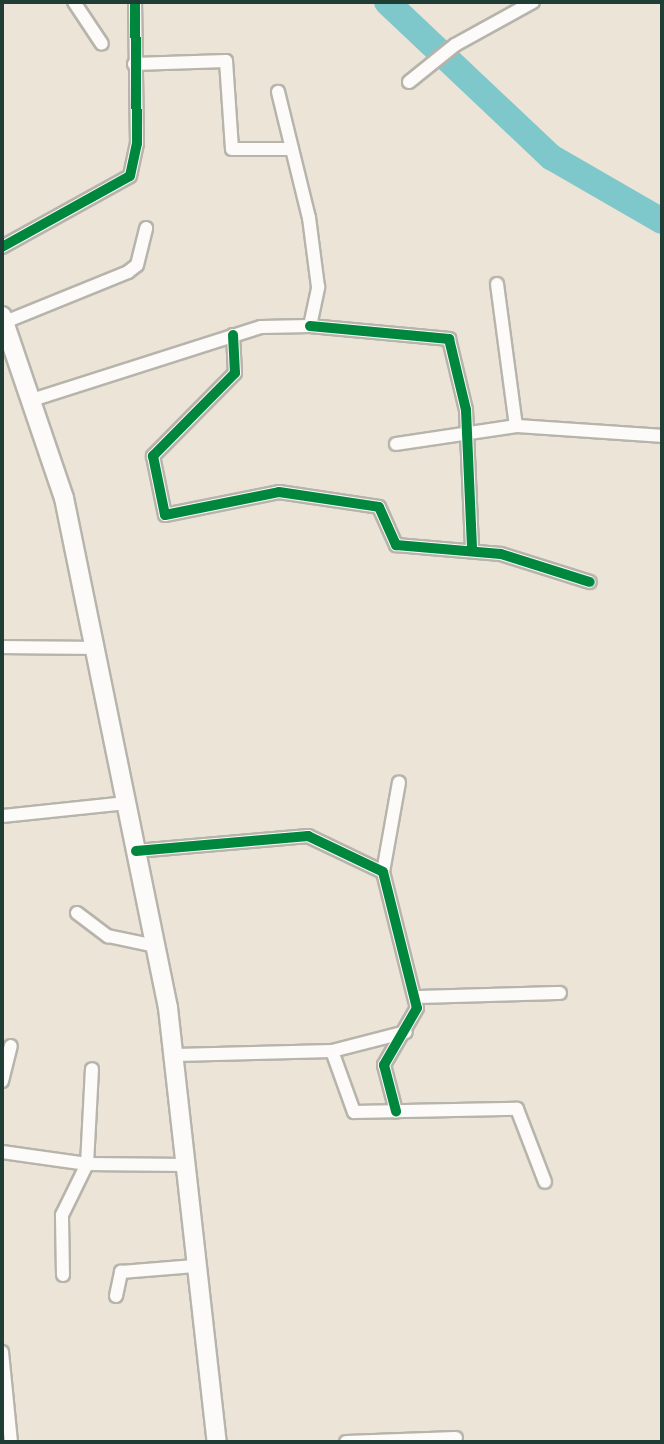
<!DOCTYPE html>
<html>
<head>
<meta charset="utf-8">
<style>
  body { margin:0 }
  #map { position:relative; width:664px; height:1444px; overflow:hidden; background:#ece4d7; font-family:"Comic Neue",sans-serif }
  div>[style] { position:absolute }
  [style*='--x'] { left:calc(var(--x)*1px); top:calc(var(--y)*1px); width:calc(var(--w)*1px); rotate:calc(var(--a)*1deg) }
  .river>* { height:26px; margin:-13px; padding:0 13px; transform-origin:13px; border-radius:13px; background:#7ec8cc }
  .roads { filter:drop-shadow(2px 0 #b6b4ab) drop-shadow(-2px 0 #b6b4ab) drop-shadow(0 2px #b6b4ab) drop-shadow(0 -2px #b6b4ab) }
  .minor>* { height:12px; margin:-6px; padding:0 6px; transform-origin:6px; border-radius:6px; background:#fcfbf9 }
  .secondary>* { height:18px; margin:-9px; padding:0 9px; transform-origin:9px; border-radius:9px; background:#fcfbf9 }
  .cycleway>* { height:10px; margin:-5px; padding:0 5px; transform-origin:5px; border-radius:5px; background:#00873e }
  span { translate:-50% -50%; white-space:nowrap; text-align:center; line-height:1.15; -webkit-text-stroke:6px #fbf7ec; paint-order:stroke }
  .frame { position:absolute; inset:0; border:4px solid #1f3d34; pointer-events:none }
</style>
</head>
<body>
<div id="map">
  <div class="river">
    <div style="--x:387;--y:2;--w:226;--a:43.4"></div>
    <div style="--x:551;--y:157;--w:128;--a:30"></div>
  </div>
  <div class="roads">
    <div class="minor">
      <div style="--x:74;--y:2;--w:50;--a:56.3"></div>
      <div style="--x:134;--y:64;--w:92;--a:-1.9"></div>
      <div style="--x:226;--y:61;--w:88;--a:86.1"></div>
      <div style="--x:232;--y:149;--w:60;--a:0"></div>
      <div style="--x:409;--y:82;--w:59;--a:-38.8"></div>
      <div style="--x:455;--y:45;--w:89;--a:-28.9"></div>
      <div style="--x:2;--y:247;--w:146;--a:-29"></div>
      <div style="--x:130;--y:176;--w:33;--a:-78"></div>
      <div style="--x:137;--y:144;--w:142;--a:-90.8"></div>
      <div style="--x:497;--y:284;--w:143;--a:82.4"></div>
      <div style="--x:516;--y:426;--w:146;--a:3.9"></div>
      <div style="--x:5;--y:322;--w:133;--a:-22.1"></div>
      <div style="--x:128;--y:272;--w:11;--a:-38"></div>
      <div style="--x:137;--y:265;--w:38;--a:-76"></div>
      <div style="--x:310;--y:326;--w:140;--a:5.3"></div>
      <div style="--x:449;--y:339;--w:73;--a:76.5"></div>
      <div style="--x:466;--y:410;--w:139;--a:87.5"></div>
      <div style="--x:233;--y:335;--w:38;--a:87"></div>
      <div style="--x:235;--y:373;--w:117;--a:134.7"></div>
      <div style="--x:153;--y:456;--w:60;--a:78.5"></div>
      <div style="--x:165;--y:515;--w:116;--a:-11.4"></div>
      <div style="--x:279;--y:492;--w:101;--a:8.5"></div>
      <div style="--x:379;--y:507;--w:42;--a:65.9"></div>
      <div style="--x:396;--y:545;--w:105;--a:4.9"></div>
      <div style="--x:501;--y:554;--w:93;--a:17.5"></div>
      <div style="--x:35;--y:399;--w:237;--a:-17.7"></div>
      <div style="--x:261;--y:327;--w:49;--a:-1.2"></div>
      <div style="--x:310;--y:326;--w:40;--a:-78"></div>
      <div style="--x:318;--y:287;--w:70;--a:-97.4"></div>
      <div style="--x:309;--y:218;--w:130;--a:-103.8"></div>
      <div style="--x:396;--y:444;--w:121;--a:-8.5"></div>
      <div style="--x:2;--y:647;--w:92;--a:0.6"></div>
      <div style="--x:2;--y:816;--w:124;--a:-6"></div>
      <div style="--x:136;--y:851;--w:173;--a:-5"></div>
      <div style="--x:308;--y:836;--w:83;--a:25.6"></div>
      <div style="--x:383;--y:872;--w:140;--a:76"></div>
      <div style="--x:417;--y:1008;--w:66;--a:120.1"></div>
      <div style="--x:384;--y:1065;--w:48;--a:75.4"></div>
      <div style="--x:383;--y:872;--w:91;--a:-79.9"></div>
      <div style="--x:77;--y:913;--w:39;--a:37"></div>
      <div style="--x:108;--y:936;--w:48;--a:12"></div>
      <div style="--x:416;--y:997;--w:144;--a:-1.6"></div>
      <div style="--x:332;--y:1051;--w:65;--a:70.2"></div>
      <div style="--x:354;--y:1112;--w:163;--a:-1.1"></div>
      <div style="--x:517;--y:1109;--w:78;--a:69"></div>
      <div style="--x:176;--y:1055;--w:156;--a:-1.5"></div>
      <div style="--x:332;--y:1051;--w:76;--a:-14.4"></div>
      <div style="--x:2;--y:1081;--w:36;--a:-76"></div>
      <div style="--x:2;--y:1152;--w:86;--a:8"></div>
      <div style="--x:87;--y:1164;--w:99;--a:0.6"></div>
      <div style="--x:63;--y:1275;--w:60;--a:-91"></div>
      <div style="--x:62;--y:1215;--w:57;--a:-63.9"></div>
      <div style="--x:87;--y:1164;--w:95;--a:-87"></div>
      <div style="--x:116;--y:1296;--w:25;--a:-78"></div>
      <div style="--x:121;--y:1272;--w:74;--a:-4.6"></div>
      <div style="--x:2;--y:1352;--w:90;--a:84.3"></div>
      <div style="--x:346;--y:1442;--w:110;--a:-2.1"></div>
    </div>
    <div class="secondary">
      <div style="--x:2;--y:316;--w:192;--a:71.2"></div>
      <div style="--x:64;--y:498;--w:520;--a:78.47"></div>
      <div style="--x:168;--y:1008;--w:437;--a:83.6"></div>
    </div>
  </div>
  <div class="cycleway">
    <div style="--x:2;--y:247;--w:146;--a:-29"></div>
    <div style="--x:130;--y:176;--w:33;--a:-78"></div>
    <div style="--x:137;--y:144;--w:142;--a:-90.8"></div>
    <div style="--x:310;--y:326;--w:140;--a:5.3"></div>
    <div style="--x:449;--y:339;--w:73;--a:76.5"></div>
    <div style="--x:466;--y:410;--w:139;--a:87.5"></div>
    <div style="--x:233;--y:335;--w:38;--a:87"></div>
    <div style="--x:235;--y:373;--w:117;--a:134.7"></div>
    <div style="--x:153;--y:456;--w:60;--a:78.5"></div>
    <div style="--x:165;--y:515;--w:116;--a:-11.4"></div>
    <div style="--x:279;--y:492;--w:101;--a:8.5"></div>
    <div style="--x:379;--y:507;--w:42;--a:65.9"></div>
    <div style="--x:396;--y:545;--w:105;--a:4.9"></div>
    <div style="--x:501;--y:554;--w:93;--a:17.5"></div>
    <div style="--x:136;--y:851;--w:173;--a:-5"></div>
    <div style="--x:308;--y:836;--w:83;--a:25.6"></div>
    <div style="--x:383;--y:872;--w:140;--a:76"></div>
    <div style="--x:417;--y:1008;--w:66;--a:120.1"></div>
    <div style="--x:384;--y:1065;--w:48;--a:75.4"></div>
  </div>
  <div class="frame"></div>
</div>
</body>
</html>
